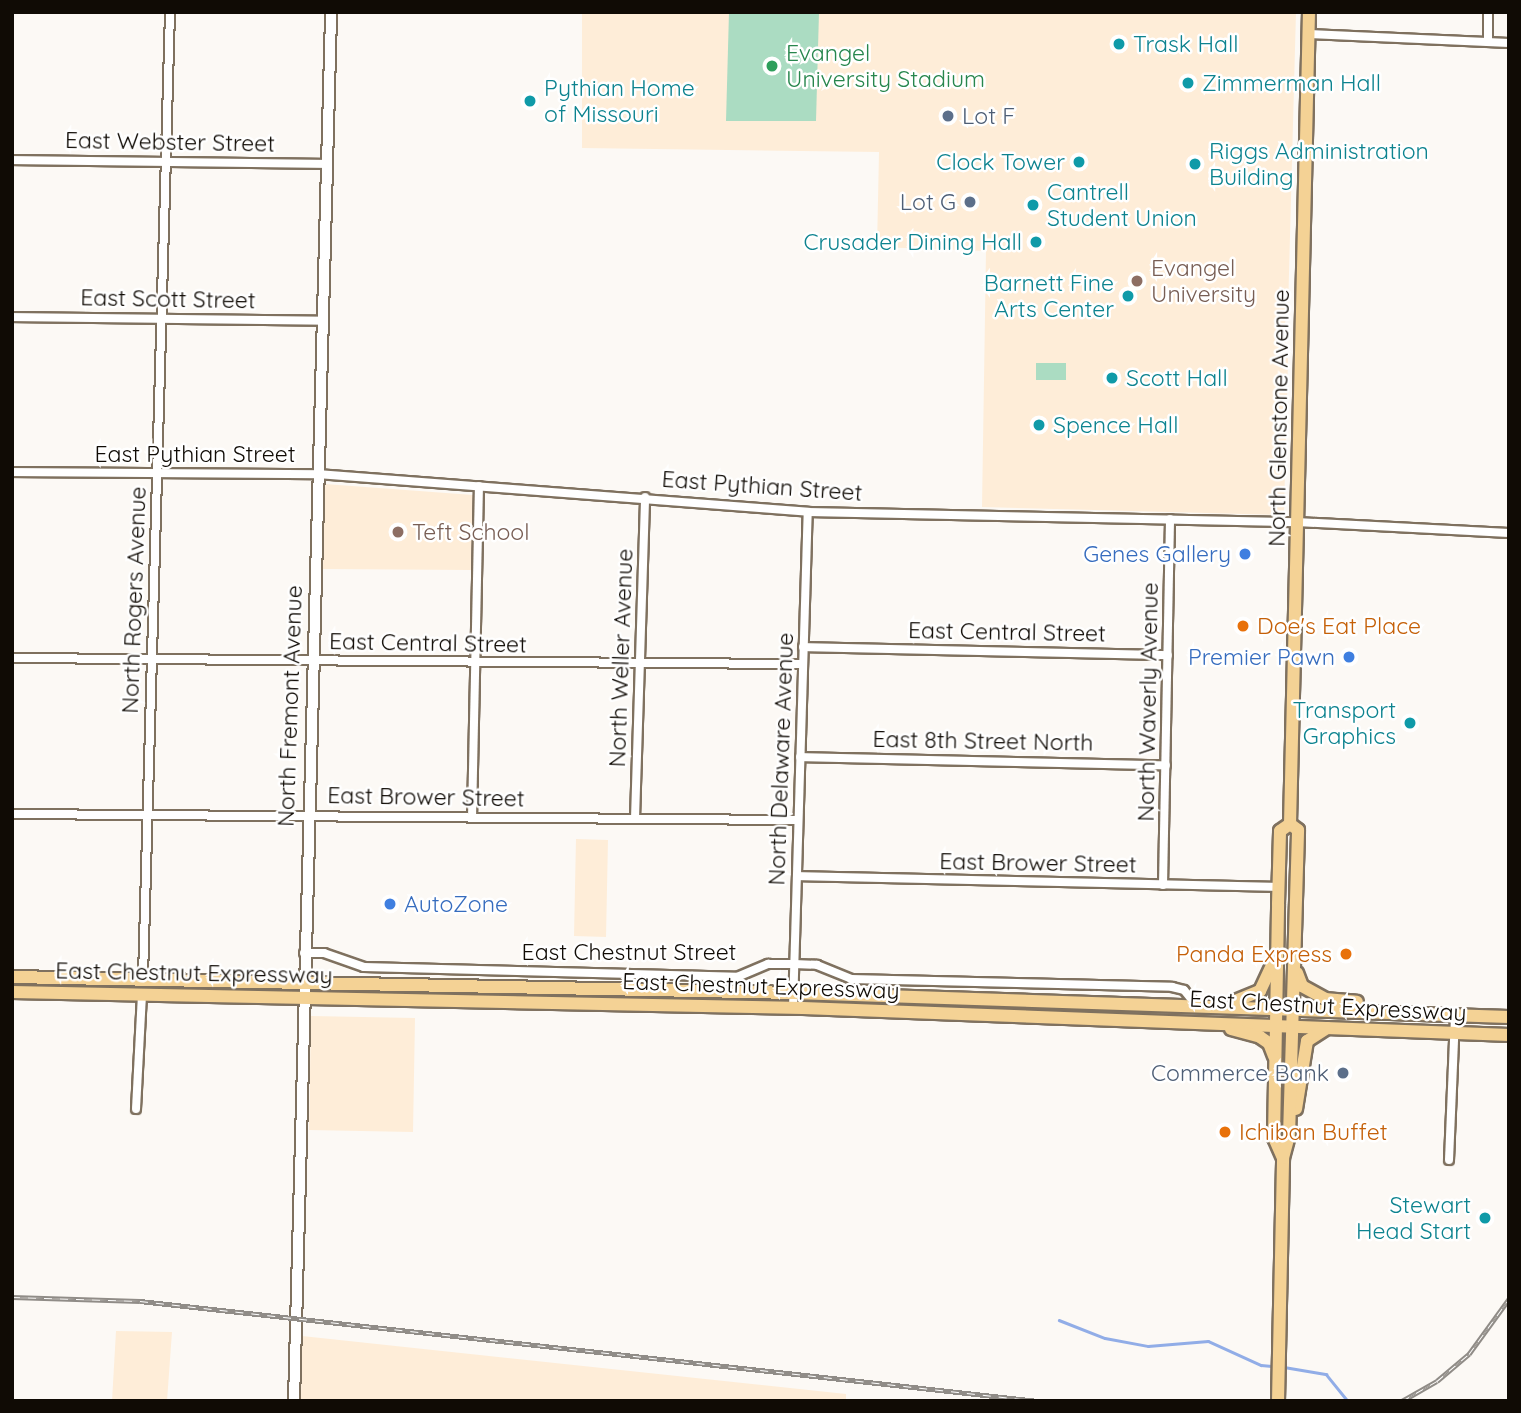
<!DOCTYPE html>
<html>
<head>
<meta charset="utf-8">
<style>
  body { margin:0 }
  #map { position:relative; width:1521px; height:1413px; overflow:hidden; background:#fcf9f5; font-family:Quicksand,sans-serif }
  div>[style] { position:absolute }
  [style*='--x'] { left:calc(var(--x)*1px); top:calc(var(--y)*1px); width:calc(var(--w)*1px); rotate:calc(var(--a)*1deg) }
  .built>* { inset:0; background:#feedd8 }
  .green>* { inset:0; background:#abdcc2 }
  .stream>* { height:2.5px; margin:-1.25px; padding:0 1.25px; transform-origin:1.25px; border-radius:1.25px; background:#91ade7 }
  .roads { filter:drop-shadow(2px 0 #7f715f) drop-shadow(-2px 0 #7f715f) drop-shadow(0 2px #7f715f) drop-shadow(0 -2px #7f715f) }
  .minor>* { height:8px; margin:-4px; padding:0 4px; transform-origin:4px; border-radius:4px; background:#fff }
  .tertiary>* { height:10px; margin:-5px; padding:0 5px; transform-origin:5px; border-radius:5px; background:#fff }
  .primary>* { height:12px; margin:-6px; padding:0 6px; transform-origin:6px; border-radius:6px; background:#f4d295 }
  .rail>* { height:5px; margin-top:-2.5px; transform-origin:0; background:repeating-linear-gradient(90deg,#fff 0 8px,#908c87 0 16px); box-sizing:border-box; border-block:2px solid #908c87 }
  .dots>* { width:19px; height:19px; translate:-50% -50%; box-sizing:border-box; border:4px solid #fff; border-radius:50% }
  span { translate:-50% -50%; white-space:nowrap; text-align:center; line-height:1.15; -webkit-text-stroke:5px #fff; paint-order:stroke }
  .culture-label { font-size:23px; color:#0d838f }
  .left { translate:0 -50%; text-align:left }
  .right { translate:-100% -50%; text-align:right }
  .leisure-label { font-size:23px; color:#27864d }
  .service-label { font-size:23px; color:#4e5e75 }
  .street-label { font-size:23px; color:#100b05 }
  .education-label { font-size:23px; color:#785e54 }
  .shop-label { font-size:23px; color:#366cbe }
  .food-label { font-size:23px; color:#c56008 }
  .frame { position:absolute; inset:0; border:14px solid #100b05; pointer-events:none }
</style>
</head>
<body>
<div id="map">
  <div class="built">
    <div style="clip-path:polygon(582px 12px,1296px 12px,1288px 311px,1284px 327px,1288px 361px,1284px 511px,1277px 515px,982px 507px,986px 251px,877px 247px,879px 152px,582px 148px)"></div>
    <div style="clip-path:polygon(325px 484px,473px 495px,471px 570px,323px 569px)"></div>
    <div style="clip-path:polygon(576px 839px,608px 840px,606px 937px,574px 936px)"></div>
    <div style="clip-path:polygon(311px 1016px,415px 1018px,413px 1132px,309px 1130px)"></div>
    <div style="clip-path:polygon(116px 1331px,172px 1332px,167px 1401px,112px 1401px)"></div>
    <div style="clip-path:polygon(302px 1336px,846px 1394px,846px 1401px,301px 1401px)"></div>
  </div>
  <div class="green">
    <div style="clip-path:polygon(729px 12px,819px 12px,816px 121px,726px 121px)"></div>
    <div style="clip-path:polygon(1036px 363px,1066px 363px,1066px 380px,1036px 380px)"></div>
  </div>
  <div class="stream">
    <div style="--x:1059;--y:1320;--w:49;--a:21.4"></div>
    <div style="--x:1105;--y:1338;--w:44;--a:10.5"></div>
    <div style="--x:1148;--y:1346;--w:60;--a:-4.8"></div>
    <div style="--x:1208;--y:1341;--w:58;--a:24.4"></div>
    <div style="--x:1261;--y:1365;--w:12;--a:5"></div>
    <div style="--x:1284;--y:1367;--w:43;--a:9.5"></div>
    <div style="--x:1326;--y:1374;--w:35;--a:51"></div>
  </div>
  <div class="roads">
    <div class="minor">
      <div style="--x:1309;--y:34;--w:200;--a:2.6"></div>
      <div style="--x:1488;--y:42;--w:30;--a:-90"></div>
      <div style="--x:12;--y:160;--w:316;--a:0.7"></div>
      <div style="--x:12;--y:317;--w:311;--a:0.7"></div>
      <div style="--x:12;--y:472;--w:306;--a:0.4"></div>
      <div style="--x:318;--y:474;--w:491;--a:4.4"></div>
      <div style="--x:808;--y:512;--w:489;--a:1.2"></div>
      <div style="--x:1297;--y:522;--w:212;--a:3"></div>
      <div style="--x:803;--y:647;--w:365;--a:1.3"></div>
      <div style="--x:12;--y:658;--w:789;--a:0.44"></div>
      <div style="--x:800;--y:757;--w:366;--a:1.3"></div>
      <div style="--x:12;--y:814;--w:786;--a:0.44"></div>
      <div style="--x:472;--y:818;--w:332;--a:-88.8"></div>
      <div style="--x:635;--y:819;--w:322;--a:-88.2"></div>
      <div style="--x:797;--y:876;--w:481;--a:1.3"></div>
      <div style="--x:1163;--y:885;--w:366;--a:-88.9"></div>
      <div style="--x:304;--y:953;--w:20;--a:0"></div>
      <div style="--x:324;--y:953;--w:42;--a:19.3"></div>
      <div style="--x:364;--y:967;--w:373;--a:1.5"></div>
      <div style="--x:737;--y:977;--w:34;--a:-23"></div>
      <div style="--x:768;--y:964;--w:26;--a:0"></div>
      <div style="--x:794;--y:964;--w:23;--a:2"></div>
      <div style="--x:817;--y:965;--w:37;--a:22"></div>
      <div style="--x:851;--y:979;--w:321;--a:1.4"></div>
      <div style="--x:1172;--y:987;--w:12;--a:14"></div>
      <div style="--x:1184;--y:990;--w:19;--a:51"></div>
      <div style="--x:143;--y:978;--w:966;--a:-88.4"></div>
      <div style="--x:793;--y:1008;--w:496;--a:-88.3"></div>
      <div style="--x:136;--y:1109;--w:116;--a:-87"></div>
      <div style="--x:1449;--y:1160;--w:146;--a:-87.6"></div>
    </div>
    <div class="tertiary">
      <div style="--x:294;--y:1401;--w:1389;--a:-88.47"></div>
    </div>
    <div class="primary">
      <div style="--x:1290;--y:824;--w:812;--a:-88.66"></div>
      <div style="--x:1297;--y:973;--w:14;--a:69"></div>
      <div style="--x:1302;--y:986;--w:26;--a:29"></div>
      <div style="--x:1325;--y:999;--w:32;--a:5"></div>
      <div style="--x:12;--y:977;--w:782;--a:1.17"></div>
      <div style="--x:794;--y:993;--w:715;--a:1.92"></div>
      <div style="--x:12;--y:992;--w:791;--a:1.16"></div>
      <div style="--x:803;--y:1008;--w:707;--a:2.19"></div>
      <div style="--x:1235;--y:1001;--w:27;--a:-22"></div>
      <div style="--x:1260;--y:991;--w:38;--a:-65"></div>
      <div style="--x:1231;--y:1029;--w:30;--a:15"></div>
      <div style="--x:1260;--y:1037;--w:11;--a:34"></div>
      <div style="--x:1269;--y:1043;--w:14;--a:69"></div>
      <div style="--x:1296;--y:1109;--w:69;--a:-80.8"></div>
      <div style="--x:1307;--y:1041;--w:24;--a:-33"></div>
      <div style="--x:1283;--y:1158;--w:22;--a:-114"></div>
      <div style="--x:1274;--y:1138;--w:234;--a:-89"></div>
      <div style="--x:1278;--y:904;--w:73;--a:-88.4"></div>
      <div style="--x:1280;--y:831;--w:12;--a:-35"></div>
      <div style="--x:1278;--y:1401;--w:243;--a:-88.8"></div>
      <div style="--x:1283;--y:1158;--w:23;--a:-75"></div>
      <div style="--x:1289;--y:1136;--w:306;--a:-88.3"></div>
      <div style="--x:1298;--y:830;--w:10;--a:-143"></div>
    </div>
  </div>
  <div class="rail">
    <div style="--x:12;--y:1297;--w:128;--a:1.8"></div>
    <div style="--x:140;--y:1301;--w:904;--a:6.35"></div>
    <div style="--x:1402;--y:1401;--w:40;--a:-29.7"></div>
    <div style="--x:1437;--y:1381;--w:42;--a:-40.2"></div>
    <div style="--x:1469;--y:1354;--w:68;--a:-54"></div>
  </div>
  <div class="dots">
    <div style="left:1119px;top:44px;background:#0f9aa8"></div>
    <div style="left:772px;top:66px;background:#2e9e5b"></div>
    <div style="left:1188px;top:83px;background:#0f9aa8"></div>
    <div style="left:530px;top:101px;background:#0f9aa8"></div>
    <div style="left:948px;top:116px;background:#5c6f8a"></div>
    <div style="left:1079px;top:162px;background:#0f9aa8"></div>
    <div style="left:1195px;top:164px;background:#0f9aa8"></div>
    <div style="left:970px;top:202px;background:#5c6f8a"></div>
    <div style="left:1033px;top:205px;background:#0f9aa8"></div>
    <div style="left:1036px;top:242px;background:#0f9aa8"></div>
    <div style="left:1137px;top:281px;background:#8d6e63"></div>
    <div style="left:1128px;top:296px;background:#0f9aa8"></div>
    <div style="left:1112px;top:378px;background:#0f9aa8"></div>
    <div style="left:1039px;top:425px;background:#0f9aa8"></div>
    <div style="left:398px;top:532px;background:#8d6e63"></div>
    <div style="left:1245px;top:554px;background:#3f7fe0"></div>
    <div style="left:1243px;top:626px;background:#e8710a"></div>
    <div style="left:1349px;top:657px;background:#3f7fe0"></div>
    <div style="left:1410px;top:723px;background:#0f9aa8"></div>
    <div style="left:390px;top:904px;background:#3f7fe0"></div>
    <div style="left:1346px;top:954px;background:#e8710a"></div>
    <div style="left:1343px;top:1073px;background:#5c6f8a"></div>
    <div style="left:1225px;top:1132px;background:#e8710a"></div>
    <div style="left:1485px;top:1218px;background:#0f9aa8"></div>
  </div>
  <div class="culture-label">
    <span class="left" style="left:1133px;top:44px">Trask Hall</span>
    <span class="left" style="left:1202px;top:83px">Zimmerman Hall</span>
    <span class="left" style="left:544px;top:101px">Pythian Home<br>of Missouri</span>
    <span class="left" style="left:1209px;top:164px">Riggs Administration<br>Building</span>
    <span class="right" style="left:1065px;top:162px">Clock Tower</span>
    <span class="left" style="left:1047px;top:205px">Cantrell<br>Student Union</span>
    <span class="right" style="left:1022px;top:242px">Crusader Dining Hall</span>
    <span class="right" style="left:1114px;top:296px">Barnett Fine<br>Arts Center</span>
    <span class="left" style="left:1126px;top:378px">Scott Hall</span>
    <span class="left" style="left:1053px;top:425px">Spence Hall</span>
    <span class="right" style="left:1396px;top:723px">Transport<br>Graphics</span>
    <span class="right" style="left:1471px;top:1218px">Stewart<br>Head Start</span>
  </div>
  <div class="leisure-label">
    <span class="left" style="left:786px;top:66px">Evangel<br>University Stadium</span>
  </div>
  <div class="service-label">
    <span class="left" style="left:962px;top:116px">Lot F</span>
    <span class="right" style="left:956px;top:202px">Lot G</span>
    <span class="right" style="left:1329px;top:1073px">Commerce Bank</span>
  </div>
  <div class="street-label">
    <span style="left:170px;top:142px;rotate:1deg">East Webster Street</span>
    <span style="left:168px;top:299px;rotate:1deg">East Scott Street</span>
    <span style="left:1279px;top:418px;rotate:-89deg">North Glenstone Avenue</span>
    <span style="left:195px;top:454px">East Pythian Street</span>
    <span style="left:762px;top:486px;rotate:4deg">East Pythian Street</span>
    <span style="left:134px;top:600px;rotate:-88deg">North Rogers Avenue</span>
    <span style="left:1007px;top:632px;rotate:1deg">East Central Street</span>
    <span style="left:428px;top:643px;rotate:1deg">East Central Street</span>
    <span style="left:621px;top:658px;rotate:-88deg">North Weller Avenue</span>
    <span style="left:1148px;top:702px;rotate:-89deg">North Waverly Avenue</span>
    <span style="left:290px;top:706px;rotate:-88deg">North Fremont Avenue</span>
    <span style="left:983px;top:741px;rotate:1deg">East 8th Street North</span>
    <span style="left:781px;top:759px;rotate:-88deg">North Delaware Avenue</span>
    <span style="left:426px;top:797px;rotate:1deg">East Brower Street</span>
    <span style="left:1038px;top:863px;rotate:1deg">East Brower Street</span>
    <span style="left:629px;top:952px">East Chestnut Street</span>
    <span style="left:194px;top:973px;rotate:1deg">East Chestnut Expressway</span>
    <span style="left:761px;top:986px;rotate:2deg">East Chestnut Expressway</span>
    <span style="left:1328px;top:1006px;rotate:3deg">East Chestnut Expressway</span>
  </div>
  <div class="education-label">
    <span class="left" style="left:1151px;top:281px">Evangel<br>University</span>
    <span class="left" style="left:412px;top:532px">Teft School</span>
  </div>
  <div class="shop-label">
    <span class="right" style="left:1231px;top:554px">Genes Gallery</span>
    <span class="right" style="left:1335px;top:657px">Premier Pawn</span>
    <span class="left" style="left:404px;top:904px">AutoZone</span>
  </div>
  <div class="food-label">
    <span class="left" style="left:1257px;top:626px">Doe's Eat Place</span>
    <span class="right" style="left:1332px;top:954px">Panda Express</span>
    <span class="left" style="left:1239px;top:1132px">Ichiban Buffet</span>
  </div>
  <div class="frame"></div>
</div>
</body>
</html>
